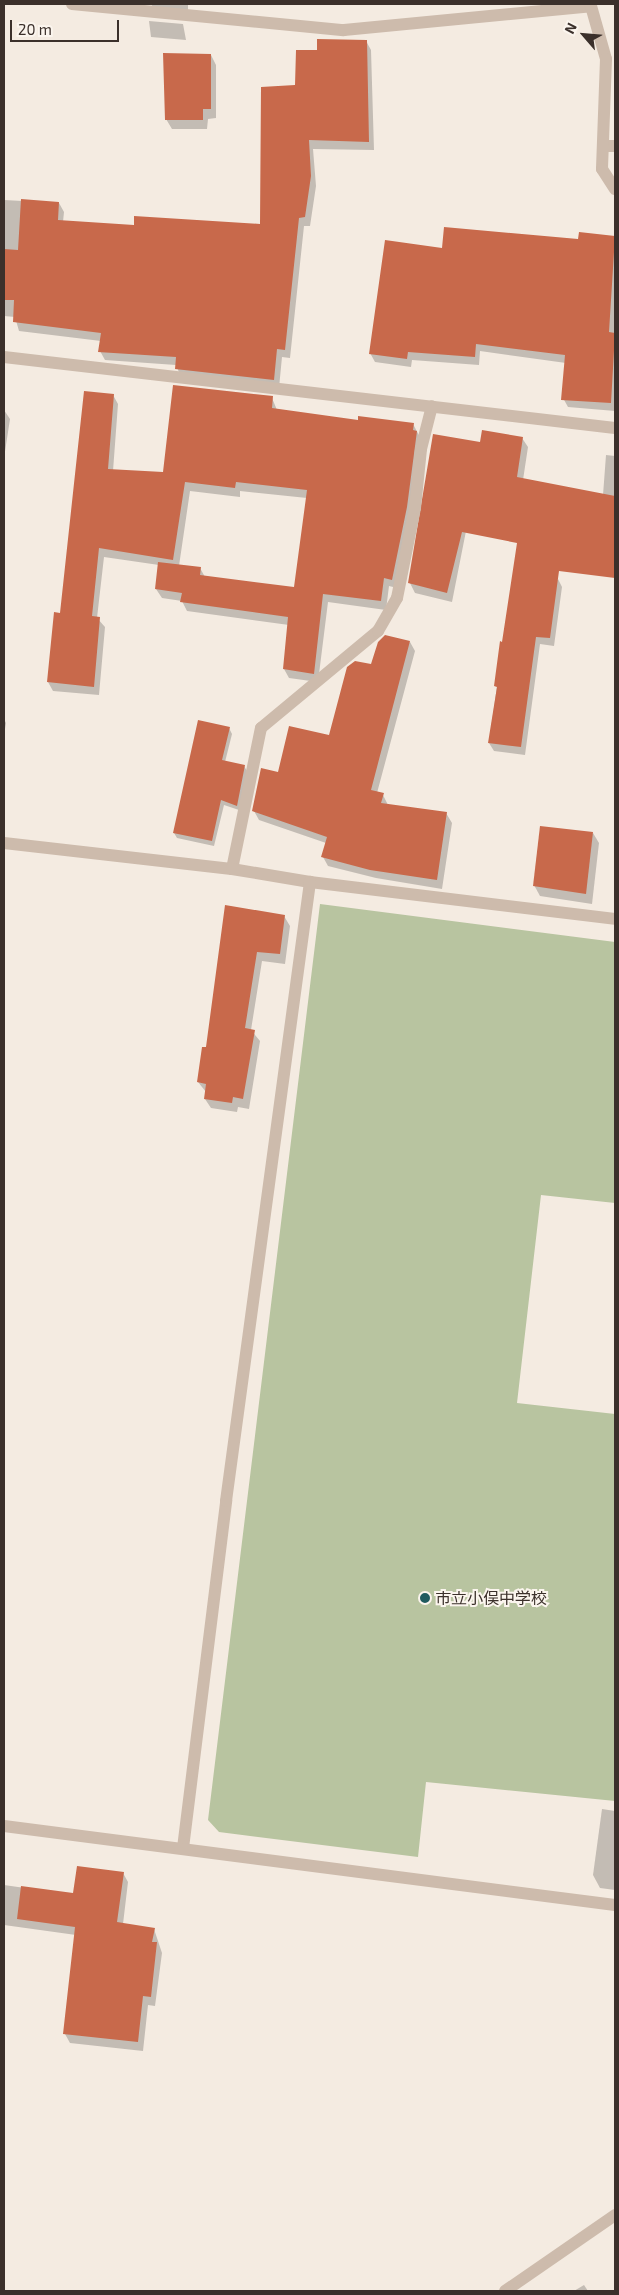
<!DOCTYPE html>
<html>
<head>
<meta charset="utf-8">
<style>
  body { margin:0 }
  #map { position:relative; width:619px; height:2295px; overflow:hidden; background:#f4ebe1; font-family:"Exo 2","Noto Sans JP",sans-serif }
  div>[style] { position:absolute }
  [style*='--x'] { left:calc(var(--x)*1px); top:calc(var(--y)*1px); width:calc(var(--w)*1px); rotate:calc(var(--a)*1deg) }
  .green>* { inset:0; background:#b8c4a0 }
  .shadow>* { inset:0; background:#0003 }
  .building>* { inset:0; background:#c8694b }
  .service>* { height:12px; margin:-6px; padding:0 6px; transform-origin:6px; border-radius:6px; background:#cdbbac }
  .minor>* { height:12px; margin:-6px; padding:0 6px; transform-origin:6px; border-radius:6px; background:#cdbbac }
  .tertiary>* { height:12px; margin:-6px; padding:0 6px; transform-origin:6px; border-radius:6px; background:#cdbbac }
  .dots>* { width:14px; height:14px; translate:-50% -50%; box-sizing:border-box; border:2px solid #fbf5ee; border-radius:50% }
  span { translate:-50% -50%; white-space:nowrap; text-align:center; line-height:1.15; -webkit-text-stroke:4px #fbf5ee; paint-order:stroke }
  .poi-label { font-size:16px; color:#3b302b }
  .left { translate:0 -50%; text-align:left }
  .frame { position:absolute; inset:0; border:5px solid #3b302b; pointer-events:none }
  .north { position:absolute; left:559px; top:10px; width:50px; height:50px; -webkit-text-stroke:4px #fbf5ee; paint-order:stroke; rotate:297deg; font-size:14px; font-weight:700; line-height:20px; text-align:center; color:#3b302b }
  .north::after { content:''; display:block; margin:auto; width:18px; height:22px; background:#3b302b; clip-path:polygon(50% 0,100% 100%,50% 72%,0 100%) }
  .scale { position:absolute; left:10px; top:20px; width:109px; height:22px; box-sizing:border-box; border:2px solid #3b302b; border-top:0; padding-left:6px; font-size:15px; line-height:18px; white-space:nowrap; color:#3b302b; -webkit-text-stroke:4px #fbf5ee; paint-order:stroke }
</style>
</head>
<body>
<div id="map">
  <div class="green">
    <div style="clip-path:polygon(320px 904px,615px 942px,615px 1203px,541px 1195px,517px 1403px,615px 1414px,615px 1801px,426px 1782px,418px 1857px,219px 1832px,208px 1820px)"></div>
  </div>
  <div class="shadow">
    <div style="clip-path:polygon(151px 4px,188px 4px,188px 15px,156px 12px)"></div>
    <div style="clip-path:polygon(149px 21px,183px 24px,186px 40px,151px 37px)"></div>
    <div style="clip-path:polygon(366px 41px,371px 50px,374px 150px,313px 149px,316px 186px,310px 226px,304px 226px,290px 358px,282px 357px,279px 388px,181px 377px,176px 365px,105px 360px,100px 351px,101px 341px,19px 331px,15px 317px,4px 316px,4px 200px,59px 203px,64px 212px,63px 222px,135px 227px,261px 226px,296px 86px,318px 51px)"></div>
    <div style="clip-path:polygon(211px 55px,216px 65px,216px 118px,208px 119px,207px 129px,172px 129px,166px 119px)"></div>
    <div style="clip-path:polygon(580px 233px,615px 237px,615px 411px,568px 407px,563px 398px,566px 363px,480px 351px,479px 365px,412px 360px,411px 367px,375px 362px,370px 353px,443px 250px,579px 240px)"></div>
    <div style="clip-path:polygon(evenodd,113px 395px,118px 404px,113px 471px,164px 473px,272px 398px,277px 410px,359px 421px,413px 424px,422px 441px,397px 588px,389px 586px,386px 610px,328px 602px,318px 682px,289px 678px,284px 669px,289px 625px,187px 611px,182px 601px,162px 598px,156px 589px,159px 565px,104px 557px,97px 618px,105px 627px,99px 695px,53px 691px,48px 682px,61px 614px,113px 395px,190px 491px,240px 497px,240px 491px,307px 498px,296px 589px,205px 577px,200px 568px,179px 566px,190px 491px)"></div>
    <div style="clip-path:polygon(4px 410px,10px 419px,4px 458px)"></div>
    <div style="clip-path:polygon(522px 438px,528px 447px,523px 480px,603px 495px,606px 455px,615px 456px,615px 542px,466px 531px,452px 602px,415px 593px,410px 583px,481px 443px)"></div>
    <div style="clip-path:polygon(558px 579px,562px 587px,554px 646px,540px 644px,525px 755px,494px 751px,489px 743px,503px 643px)"></div>
    <div style="clip-path:polygon(410px 642px,415px 651px,377px 793px,383px 795px,388px 805px,446px 813px,452px 823px,442px 889px,376px 878px,328px 866px,323px 857px,326px 843px,259px 820px,254px 811px,279px 774px,330px 737px,372px 666px)"></div>
    <div style="clip-path:polygon(4px 719px,6px 723px,4px 735px)"></div>
    <div style="clip-path:polygon(229px 728px,232px 734px,225px 762px,244px 766px,247px 771px,239px 810px,224px 805px,214px 846px,177px 838px,174px 833px)"></div>
    <div style="clip-path:polygon(593px 833px,599px 843px,592px 904px,540px 896px,534px 885px)"></div>
    <div style="clip-path:polygon(227px 906px,284px 916px,290px 926px,285px 964px,262px 961px,251px 1030px,260px 1041px,249px 1109px,238px 1107px,237px 1112px,211px 1108px,205px 1099px,206px 1092px,198px 1082px,207px 1049px)"></div>
    <div style="clip-path:polygon(602px 1809px,615px 1811px,615px 1890px,600px 1888px,593px 1875px)"></div>
    <div style="clip-path:polygon(123px 1873px,128px 1882px,123px 1924px,154px 1929px,162px 1953px,155px 2006px,148px 2005px,143px 2051px,70px 2043px,65px 2034px,76px 1935px,4px 1925px,4px 1885px,74px 1895px)"></div>
    <div style="clip-path:polygon(584px 2285px,588px 2291px,574px 2291px)"></div>
  </div>
  <div class="building">
    <div style="clip-path:polygon(317px 39px,367px 40px,369px 142px,309px 140px,311px 176px,305px 217px,299px 218px,285px 350px,277px 349px,274px 380px,175px 369px,176px 357px,98px 352px,101px 333px,13px 322px,14px 300px,4px 300px,4px 249px,18px 250px,21px 199px,59px 202px,58px 220px,134px 225px,134px 216px,260px 224px,261px 87px,295px 85px,296px 50px,317px 50px)"></div>
    <div style="clip-path:polygon(163px 53px,211px 54px,211px 109px,203px 109px,203px 120px,165px 120px)"></div>
    <div style="clip-path:polygon(444px 227px,578px 239px,579px 232px,615px 236px,609px 332px,615px 333px,611px 403px,561px 400px,565px 355px,476px 344px,475px 357px,408px 352px,407px 359px,369px 354px,385px 240px,442px 248px)"></div>
    <div style="clip-path:polygon(173px 385px,273px 396px,272px 408px,358px 420px,358px 416px,414px 423px,413px 430px,417px 431px,407px 507px,392px 580px,384px 578px,381px 601px,323px 594px,314px 674px,283px 669px,288px 617px,180px 602px,182px 593px,155px 589px,158px 562px,201px 567px,200px 575px,294px 587px,307px 490px,236px 482px,235px 488px,185px 482px,173px 560px,99px 548px,92px 616px,100px 617px,94px 687px,47px 682px,54px 612px,60px 613px,84px 391px,114px 394px,108px 469px,163px 472px)"></div>
    <div style="clip-path:polygon(482px 430px,523px 437px,517px 477px,615px 496px,615px 578px,559px 571px,550px 638px,536px 637px,521px 747px,488px 743px,497px 687px,494px 686px,500px 641px,502px 642px,517px 543px,462px 532px,447px 593px,408px 583px,433px 434px,480px 442px)"></div>
    <div style="clip-path:polygon(385px 635px,410px 641px,371px 790px,384px 793px,381px 803px,447px 812px,437px 880px,370px 870px,321px 857px,327px 837px,252px 811px,261px 768px,278px 772px,289px 726px,329px 735px,347px 667px,355px 661px,371px 664px,378px 642px)"></div>
    <div style="clip-path:polygon(198px 720px,230px 727px,222px 760px,245px 765px,237px 806px,221px 800px,212px 841px,173px 833px)"></div>
    <div style="clip-path:polygon(540px 826px,593px 832px,586px 894px,533px 886px)"></div>
    <div style="clip-path:polygon(225px 905px,285px 915px,280px 954px,257px 952px,245px 1028px,255px 1030px,243px 1099px,233px 1097px,232px 1103px,204px 1099px,206px 1084px,197px 1082px,202px 1047px,206px 1047px)"></div>
    <div style="clip-path:polygon(77px 1866px,124px 1872px,117px 1922px,155px 1928px,152px 1942px,157px 1942px,151px 1997px,143px 1996px,138px 2042px,63px 2034px,75px 1927px,17px 1919px,21px 1886px,73px 1893px)"></div>
  </div>
  <div class="service">
    <div style="--x:603;--y:146;--w:12;--a:0"></div>
    <div style="--x:232;--y:869;--w:144;--a:-78.4"></div>
    <div style="--x:261;--y:728;--w:152;--a:-39.7"></div>
    <div style="--x:378;--y:631;--w:38;--a:-60"></div>
    <div style="--x:397;--y:598;--w:92;--a:-78.7"></div>
    <div style="--x:415;--y:508;--w:59;--a:-84.2"></div>
    <div style="--x:421;--y:449;--w:44;--a:-75.7"></div>
  </div>
  <div class="minor">
    <div style="--x:72;--y:4;--w:273;--a:5.5"></div>
    <div style="--x:344;--y:30;--w:248;--a:-5.5"></div>
    <div style="--x:591;--y:6;--w:2;--a:-117"></div>
    <div style="--x:591;--y:6;--w:55;--a:74.2"></div>
    <div style="--x:606;--y:59;--w:110;--a:92.1"></div>
    <div style="--x:602;--y:169;--w:24;--a:57"></div>
    <div style="--x:4;--y:357;--w:615;--a:6.63"></div>
    <div style="--x:4;--y:843;--w:229;--a:6.5"></div>
    <div style="--x:232;--y:869;--w:79;--a:9.5"></div>
    <div style="--x:310;--y:882;--w:307;--a:6.9"></div>
    <div style="--x:183;--y:1848;--w:350;--a:-82.9"></div>
    <div style="--x:226;--y:1501;--w:625;--a:-82.27"></div>
  </div>
  <div class="tertiary">
    <div style="--x:4;--y:1826;--w:616;--a:7.37"></div>
    <div style="--x:505;--y:2291;--w:134;--a:-34.6"></div>
  </div>
  <div class="dots">
    <div style="left:425px;top:1598px;background:#1f5a5e"></div>
  </div>
  <div class="poi-label">
    <span class="left" style="left:435px;top:1598px">市立小俣中学校</span>
  </div>
  <div class="frame"></div>
  <div class="north">N</div>
  <div class="scale">20 m</div>
</div>
</body>
</html>
